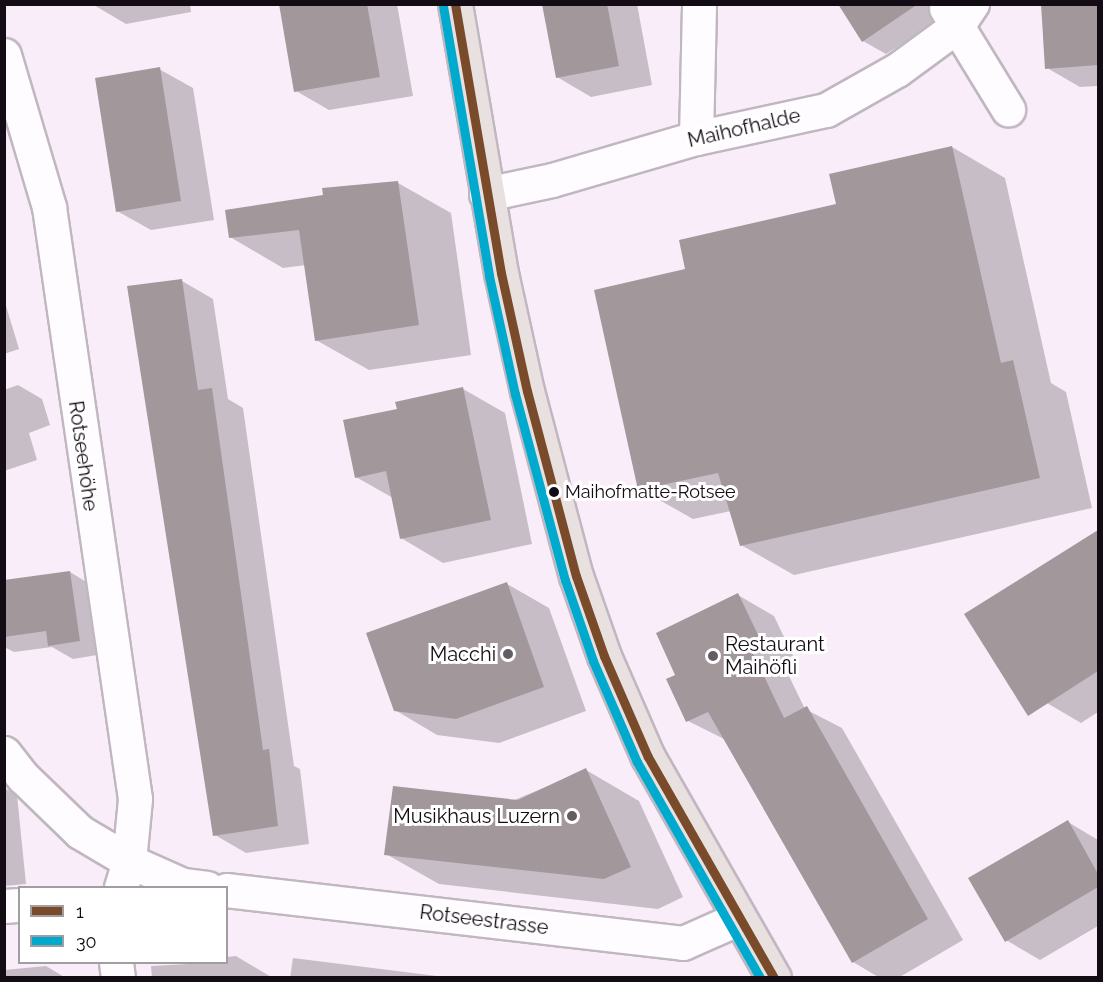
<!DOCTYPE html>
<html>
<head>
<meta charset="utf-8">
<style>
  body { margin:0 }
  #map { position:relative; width:1103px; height:982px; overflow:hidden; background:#f9edf9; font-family:Raleway,sans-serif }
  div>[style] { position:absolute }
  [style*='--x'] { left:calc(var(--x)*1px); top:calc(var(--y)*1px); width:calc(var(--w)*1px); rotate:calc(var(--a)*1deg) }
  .shadow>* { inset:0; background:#0003 }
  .building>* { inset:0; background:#a2989b }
  .roads { filter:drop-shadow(2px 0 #c0b7c0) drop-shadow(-2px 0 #c0b7c0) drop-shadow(0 2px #c0b7c0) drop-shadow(0 -2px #c0b7c0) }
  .minor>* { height:33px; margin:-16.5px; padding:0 16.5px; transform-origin:16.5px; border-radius:16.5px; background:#fefcfe }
  .major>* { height:33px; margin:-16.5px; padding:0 16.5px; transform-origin:16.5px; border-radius:16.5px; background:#e8e1e0 }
  .bus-1>* { height:9px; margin:-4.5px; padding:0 4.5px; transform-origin:4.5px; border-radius:4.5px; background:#7a4b2a }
  .bus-2>* { height:9px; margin:-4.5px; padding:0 4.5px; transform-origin:4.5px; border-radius:4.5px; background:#00a9ce }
  .dots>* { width:16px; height:16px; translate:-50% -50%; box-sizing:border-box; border:3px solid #fff; border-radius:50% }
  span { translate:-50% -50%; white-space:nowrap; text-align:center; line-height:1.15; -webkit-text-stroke:6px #fff; paint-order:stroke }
  .bus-label { font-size:18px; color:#140c14 }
  .left { translate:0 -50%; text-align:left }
  .street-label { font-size:20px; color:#140c14 }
  .poi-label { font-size:20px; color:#140c14 }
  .right { translate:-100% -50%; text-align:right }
  .frame { position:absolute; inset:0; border:6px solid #140c14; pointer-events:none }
  .legend { position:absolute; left:18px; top:886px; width:210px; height:78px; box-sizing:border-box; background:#fff; border:2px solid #a19ea1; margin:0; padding:8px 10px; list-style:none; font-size:18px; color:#140c14 }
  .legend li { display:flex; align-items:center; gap:12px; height:30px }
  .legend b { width:30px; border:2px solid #a19ea1 }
</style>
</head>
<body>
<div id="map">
  <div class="shadow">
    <div style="clip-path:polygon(92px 4px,190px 4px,191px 12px,126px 24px)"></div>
    <div style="clip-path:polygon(280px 4px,397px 4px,413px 96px,329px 110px,296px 91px)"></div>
    <div style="clip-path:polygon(543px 4px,637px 4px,652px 85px,591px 97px,557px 77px)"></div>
    <div style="clip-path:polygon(839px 4px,932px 4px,941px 19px,886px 54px,863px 41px)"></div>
    <div style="clip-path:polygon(1042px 4px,1098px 4px,1098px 86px,1080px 87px,1047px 68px)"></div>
    <div style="clip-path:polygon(159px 69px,193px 88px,214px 220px,151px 230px,117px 211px)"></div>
    <div style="clip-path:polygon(952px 147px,1005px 178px,1051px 383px,1066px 392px,1092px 508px,794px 575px,741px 545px,731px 511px,693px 519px,640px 489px,687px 270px,838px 205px)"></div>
    <div style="clip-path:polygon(398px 183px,451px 213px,471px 355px,369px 370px,316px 340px,306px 265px,283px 268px,230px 237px)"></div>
    <div style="clip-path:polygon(182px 281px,213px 299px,228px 399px,243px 408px,294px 766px,300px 769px,309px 844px,246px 853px,215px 835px)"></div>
    <div style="clip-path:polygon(4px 299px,19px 349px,4px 354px)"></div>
    <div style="clip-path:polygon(18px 385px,42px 399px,50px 425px,29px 433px,37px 460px,4px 471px,4px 390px)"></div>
    <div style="clip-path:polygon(463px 389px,505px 413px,532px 544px,443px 563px,401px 538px,393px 498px,356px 477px,398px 410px)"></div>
    <div style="clip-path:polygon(1098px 532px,1098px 712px,1081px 723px,1047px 703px,966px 615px)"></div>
    <div style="clip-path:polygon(70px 572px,93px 586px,103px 654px,73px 659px,52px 647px,14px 652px,4px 647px,4px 581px)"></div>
    <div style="clip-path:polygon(507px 584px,549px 608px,586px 711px,499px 743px,437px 735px,395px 710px)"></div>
    <div style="clip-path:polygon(738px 595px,774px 616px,796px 662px,785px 668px,805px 709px,842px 728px,963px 940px,898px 978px,880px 978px,853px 962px,726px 740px,688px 721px,677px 675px)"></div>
    <div style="clip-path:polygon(586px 770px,639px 801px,683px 897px,658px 909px,439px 884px,386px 854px)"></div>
    <div style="clip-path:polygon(4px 788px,17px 795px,26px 884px,4px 886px)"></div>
    <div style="clip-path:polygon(1068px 822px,1098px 840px,1098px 926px,1040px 960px,1006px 940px)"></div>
    <div style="clip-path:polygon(236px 956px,273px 978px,152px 978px,151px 966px,226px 962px,226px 957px)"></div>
    <div style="clip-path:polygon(293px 958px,445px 977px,446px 978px,290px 978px)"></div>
    <div style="clip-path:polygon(46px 966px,66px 978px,4px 978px,4px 970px)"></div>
  </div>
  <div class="building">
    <div style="clip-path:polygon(279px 4px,367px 4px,380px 77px,294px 92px)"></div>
    <div style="clip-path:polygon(542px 4px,607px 4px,619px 66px,556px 78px)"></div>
    <div style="clip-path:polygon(838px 4px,918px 4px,862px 42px)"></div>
    <div style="clip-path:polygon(1041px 4px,1098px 4px,1098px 65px,1045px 69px)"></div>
    <div style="clip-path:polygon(160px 67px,181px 201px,116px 212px,95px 78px)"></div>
    <div style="clip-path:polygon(952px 146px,1001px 363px,1013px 360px,1040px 478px,740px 546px,718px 473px,638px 490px,594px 290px,685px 269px,679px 240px,836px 204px,829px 174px)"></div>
    <div style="clip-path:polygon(398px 181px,419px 325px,315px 341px,299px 230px,229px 238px,225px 210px,323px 195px,322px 188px)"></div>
    <div style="clip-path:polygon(182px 279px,198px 390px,212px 388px,263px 750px,269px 749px,278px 826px,213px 836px,127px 286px)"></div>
    <div style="clip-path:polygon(463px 387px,491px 520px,400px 539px,386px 471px,355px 478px,343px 420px,397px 409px,395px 402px)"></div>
    <div style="clip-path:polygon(1098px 530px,1098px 671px,1028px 716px,964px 614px)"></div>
    <div style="clip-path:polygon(70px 571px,80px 641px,48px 646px,46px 631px,4px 637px,4px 580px)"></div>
    <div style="clip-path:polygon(507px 582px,544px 687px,456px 719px,394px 711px,366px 633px)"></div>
    <div style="clip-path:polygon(738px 593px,761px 641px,750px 647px,784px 718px,807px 706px,928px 919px,852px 963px,708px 712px,686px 722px,666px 679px,675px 675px,656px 633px)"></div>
    <div style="clip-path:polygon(586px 768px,631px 867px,604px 879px,384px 855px,393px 786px,518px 800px)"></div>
    <div style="clip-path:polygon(1068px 820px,1098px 874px,1098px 887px,1005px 942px,968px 878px)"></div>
  </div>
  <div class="roads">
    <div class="minor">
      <div style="--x:946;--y:8;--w:119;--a:58.5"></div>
      <div style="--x:4;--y:55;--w:159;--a:73.5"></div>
      <div style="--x:49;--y:207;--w:598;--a:81.73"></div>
      <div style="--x:135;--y:799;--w:62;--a:95.5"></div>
      <div style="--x:129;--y:861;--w:28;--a:107"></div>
      <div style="--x:696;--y:138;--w:134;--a:-88.7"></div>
      <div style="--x:486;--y:194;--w:67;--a:-12"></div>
      <div style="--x:552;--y:180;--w:150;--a:-16.3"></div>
      <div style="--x:696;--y:138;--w:133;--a:-12.2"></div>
      <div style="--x:826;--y:110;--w:81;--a:-29.4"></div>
      <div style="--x:897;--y:70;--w:74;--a:-36.3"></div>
      <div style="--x:957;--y:26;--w:27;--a:-56"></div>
      <div style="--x:4;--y:753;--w:31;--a:52"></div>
      <div style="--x:23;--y:777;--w:79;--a:44"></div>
      <div style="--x:80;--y:832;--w:57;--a:30.6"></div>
      <div style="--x:129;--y:861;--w:59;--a:24"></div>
      <div style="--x:183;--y:885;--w:24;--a:7"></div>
      <div style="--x:226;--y:890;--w:460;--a:6.6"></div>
      <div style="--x:683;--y:943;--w:59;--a:-24"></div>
      <div style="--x:4;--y:906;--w:16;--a:-4"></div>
      <div style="--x:116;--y:962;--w:16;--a:83"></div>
    </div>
    <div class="major">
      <div style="--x:455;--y:4;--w:273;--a:80.3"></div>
      <div style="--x:501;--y:273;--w:121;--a:77.6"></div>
      <div style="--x:527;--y:391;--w:191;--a:75.2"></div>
      <div style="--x:576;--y:576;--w:85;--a:70.7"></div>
      <div style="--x:604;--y:656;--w:110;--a:66.5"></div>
      <div style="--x:648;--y:757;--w:254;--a:60.3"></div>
    </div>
  </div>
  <div class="bus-1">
    <div style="--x:455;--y:4;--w:273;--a:80.3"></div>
    <div style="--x:501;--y:273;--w:121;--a:77.6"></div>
    <div style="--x:527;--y:391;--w:191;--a:75.2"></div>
    <div style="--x:576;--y:576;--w:85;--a:70.7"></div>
    <div style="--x:604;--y:656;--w:110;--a:66.5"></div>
    <div style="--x:648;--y:757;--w:254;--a:60.3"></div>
  </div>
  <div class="bus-2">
    <div style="--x:443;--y:6;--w:274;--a:80.3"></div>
    <div style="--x:489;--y:276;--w:121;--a:77.6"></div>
    <div style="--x:515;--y:394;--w:193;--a:75"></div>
    <div style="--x:565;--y:580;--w:86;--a:70.9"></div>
    <div style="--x:593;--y:661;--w:110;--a:66.5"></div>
    <div style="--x:637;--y:762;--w:249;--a:60.3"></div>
  </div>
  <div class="dots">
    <div style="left:554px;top:492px;background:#140c14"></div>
    <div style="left:508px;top:654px;background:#645b64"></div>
    <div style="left:713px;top:656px;background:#645b64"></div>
    <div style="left:572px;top:816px;background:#645b64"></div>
  </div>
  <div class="bus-label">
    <span class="left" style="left:565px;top:492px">Maihofmatte-Rotsee</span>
  </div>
  <div class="street-label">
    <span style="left:744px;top:128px;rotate:-13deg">Maihofhalde</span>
    <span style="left:83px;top:456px;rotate:82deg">Rotseehöhe</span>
    <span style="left:484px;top:920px;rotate:7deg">Rotseestrasse</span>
  </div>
  <div class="poi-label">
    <span class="left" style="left:725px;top:656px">Restaurant<br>Maihöfli</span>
    <span class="right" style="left:496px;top:654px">Macchi</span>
    <span class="right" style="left:560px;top:816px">Musikhaus Luzern</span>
  </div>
  <div class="frame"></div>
  <ul class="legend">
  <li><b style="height:8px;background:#7a4b2a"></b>1</li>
  <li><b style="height:8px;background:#00a9ce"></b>30</li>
  </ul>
</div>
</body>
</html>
